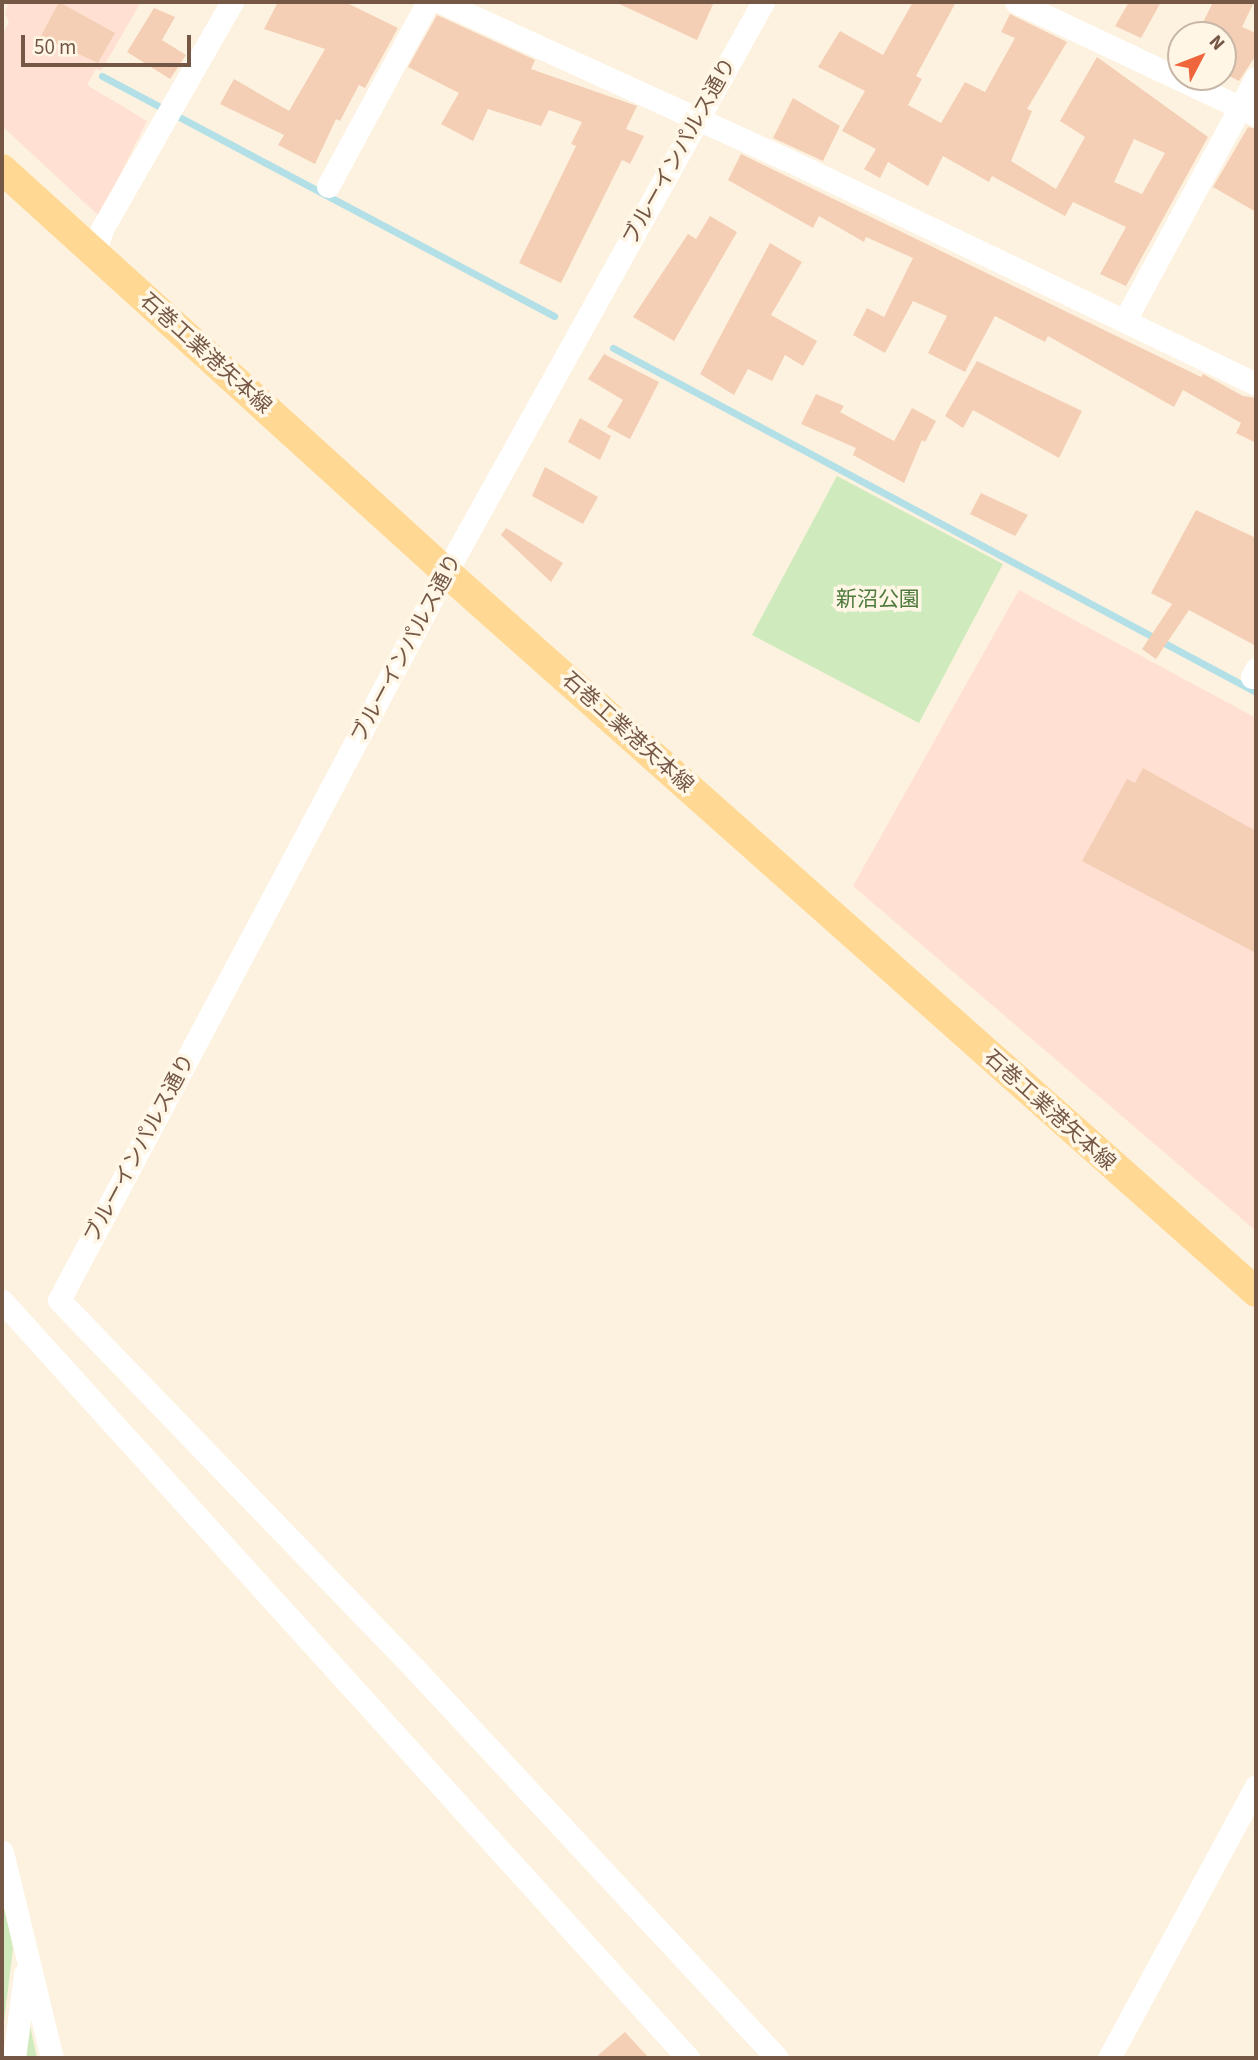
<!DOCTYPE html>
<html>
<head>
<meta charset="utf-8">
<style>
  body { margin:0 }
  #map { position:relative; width:1258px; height:2060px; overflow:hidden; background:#fdf2df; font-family:"Source Sans 3","Noto Sans JP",sans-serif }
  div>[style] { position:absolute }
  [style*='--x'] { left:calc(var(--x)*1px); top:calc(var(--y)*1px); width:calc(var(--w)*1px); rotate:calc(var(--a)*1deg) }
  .commercial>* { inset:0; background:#ffe0d2 }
  .green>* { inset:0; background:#cfebbd }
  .stream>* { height:7px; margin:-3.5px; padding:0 3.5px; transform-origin:3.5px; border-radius:3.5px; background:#b3dfe7 }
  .building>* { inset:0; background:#f4cfb5 }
  .minor>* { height:23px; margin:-11.5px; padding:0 11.5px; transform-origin:11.5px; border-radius:11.5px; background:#fff }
  .major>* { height:30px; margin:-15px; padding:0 15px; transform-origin:15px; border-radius:15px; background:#ffd994 }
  span { translate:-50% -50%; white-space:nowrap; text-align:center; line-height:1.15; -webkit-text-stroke:7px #fff6e6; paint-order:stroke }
  .street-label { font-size:21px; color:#755745 }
  .park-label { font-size:21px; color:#4e7b3d }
  .frame { position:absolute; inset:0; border:4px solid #755745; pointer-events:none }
  .north { position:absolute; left:1167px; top:21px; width:70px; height:70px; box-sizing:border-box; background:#fff6e6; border:2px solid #c8b6a6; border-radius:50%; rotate:48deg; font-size:19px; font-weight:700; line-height:28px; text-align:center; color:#755745 }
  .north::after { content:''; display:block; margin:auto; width:24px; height:32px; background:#ef663c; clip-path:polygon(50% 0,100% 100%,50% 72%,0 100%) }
  .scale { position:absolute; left:21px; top:35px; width:170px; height:32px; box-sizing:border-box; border:4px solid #755745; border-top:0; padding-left:9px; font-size:21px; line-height:24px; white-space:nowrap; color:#755745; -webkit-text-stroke:5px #fff6e6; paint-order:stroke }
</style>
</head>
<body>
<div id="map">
  <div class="commercial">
    <div style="clip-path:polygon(8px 2px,141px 2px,101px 71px,96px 69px,87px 85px,147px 121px,99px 216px,2px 126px,2px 35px,9px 22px,5px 14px)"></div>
    <div style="clip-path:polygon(1019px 590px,1256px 718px,1256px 1231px,853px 886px)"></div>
  </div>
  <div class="green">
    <div style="clip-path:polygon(837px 476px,1003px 564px,919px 723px,752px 635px)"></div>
    <div style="clip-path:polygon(2px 1898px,13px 1948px,2px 2038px)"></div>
    <div style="clip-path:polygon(27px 2012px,37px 2058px,22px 2058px)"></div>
  </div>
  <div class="stream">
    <div style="--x:102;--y:76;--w:512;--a:27.97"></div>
    <div style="--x:613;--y:348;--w:729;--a:28.15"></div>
  </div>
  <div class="building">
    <div style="clip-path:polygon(59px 2px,115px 33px,98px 63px,41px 36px)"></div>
    <div style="clip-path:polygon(278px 2px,345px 2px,398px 28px,365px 88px,359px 85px,340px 121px,336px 119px,315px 164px,278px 145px,284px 135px,220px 104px,234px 79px,289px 111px,325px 49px,264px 29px)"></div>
    <div style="clip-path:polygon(615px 2px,714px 2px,697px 40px)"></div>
    <div style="clip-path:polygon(evenodd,913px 2px,956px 2px,916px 76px,922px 79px,908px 105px,941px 123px,965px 82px,985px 92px,1015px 38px,1001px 32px,1010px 14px,1067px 42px,1027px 109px,1032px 111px,1011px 161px,1056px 189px,1085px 137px,1060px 121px,1097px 57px,1208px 137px,1126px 286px,1100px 274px,1126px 227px,1073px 202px,1065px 216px,992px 176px,989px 182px,943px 156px,928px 186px,888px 162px,880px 178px,864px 169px,876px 149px,842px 131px,865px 91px,818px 67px,840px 31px,883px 55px,913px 2px,1134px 139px,1165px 153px,1142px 194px,1114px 182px,1134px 139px)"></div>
    <div style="clip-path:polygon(1129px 2px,1161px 2px,1141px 38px,1115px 26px)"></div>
    <div style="clip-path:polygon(1213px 2px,1254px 2px,1242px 27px,1256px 33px,1256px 55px,1239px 81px,1223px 73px,1223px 35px,1197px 35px)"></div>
    <div style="clip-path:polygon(154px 8px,175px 17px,162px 40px,186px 55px,170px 79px,127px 52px)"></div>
    <div style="clip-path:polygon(437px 15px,535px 60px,531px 69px,637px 106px,626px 129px,644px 136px,630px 164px,622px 160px,561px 283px,519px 263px,576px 146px,571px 144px,582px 122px,549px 110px,541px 126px,488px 109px,473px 141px,441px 124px,459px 93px,408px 67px)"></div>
    <div style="clip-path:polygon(793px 98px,840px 126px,823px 161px,773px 138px)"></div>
    <div style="clip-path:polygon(1248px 127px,1256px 129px,1256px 212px,1213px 187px)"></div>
    <div style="clip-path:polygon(741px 154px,1201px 377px,1203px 374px,1243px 396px,1256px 398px,1256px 443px,1236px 433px,1241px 423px,1183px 390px,1174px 407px,1048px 336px,1045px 342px,995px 316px,965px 372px,928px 353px,947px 316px,913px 301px,885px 353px,853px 335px,867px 308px,884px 317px,913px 258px,866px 237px,864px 242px,819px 216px,813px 228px,728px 180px)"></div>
    <div style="clip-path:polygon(710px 216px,737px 232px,674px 341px,633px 317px,688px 234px,696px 239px)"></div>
    <div style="clip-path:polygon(770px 243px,802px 262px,771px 315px,817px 341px,803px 366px,785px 355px,772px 381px,748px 369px,734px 395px,700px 374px)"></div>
    <div style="clip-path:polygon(604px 354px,659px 382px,630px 439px,607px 427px,623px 400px,588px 379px)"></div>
    <div style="clip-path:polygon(977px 361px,1082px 411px,1059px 458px,973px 410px,963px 428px,945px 416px)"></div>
    <div style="clip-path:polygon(816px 394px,844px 406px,840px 412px,894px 441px,912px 408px,936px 421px,925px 442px,922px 440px,904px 483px,853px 455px,856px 448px,801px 424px)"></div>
    <div style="clip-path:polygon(580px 418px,611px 436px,600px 460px,568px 442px)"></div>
    <div style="clip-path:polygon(545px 467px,598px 497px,583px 524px,532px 496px)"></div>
    <div style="clip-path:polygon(981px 493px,1028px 515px,1015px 536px,970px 514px)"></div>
    <div style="clip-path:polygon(1196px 510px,1256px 538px,1256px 646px,1189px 610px,1156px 659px,1142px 649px,1172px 604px,1151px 593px)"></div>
    <div style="clip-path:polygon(506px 528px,563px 563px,551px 582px,501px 535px)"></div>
    <div style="clip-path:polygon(1143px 768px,1256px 831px,1256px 953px,1082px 861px,1127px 779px,1135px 783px)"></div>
    <div style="clip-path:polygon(625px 2032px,649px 2058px,595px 2058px)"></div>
  </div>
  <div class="minor">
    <div style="--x:441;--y:2;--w:379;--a:24.5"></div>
    <div style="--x:786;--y:159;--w:521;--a:25.58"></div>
    <div style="--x:763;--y:2;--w:652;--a:119.08"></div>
    <div style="--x:446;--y:572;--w:824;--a:117.99"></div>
    <div style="--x:59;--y:1300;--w:514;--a:46.02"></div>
    <div style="--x:416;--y:1670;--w:530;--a:47.06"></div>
    <div style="--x:1016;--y:2;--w:265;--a:25.2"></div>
    <div style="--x:328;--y:186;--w:209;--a:-61.5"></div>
    <div style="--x:95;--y:253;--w:25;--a:-74"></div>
    <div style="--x:102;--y:229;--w:262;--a:-60.2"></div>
    <div style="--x:1125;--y:320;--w:275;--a:-61.6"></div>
    <div style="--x:1252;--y:677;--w:9;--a:-63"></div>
    <div style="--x:2;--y:1301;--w:1022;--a:47.82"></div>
    <div style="--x:2;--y:1852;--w:212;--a:76.4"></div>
    <div style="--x:14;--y:2058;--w:85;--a:-82.5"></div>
    <div style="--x:1109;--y:2058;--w:309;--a:-61.6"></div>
  </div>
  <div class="major">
    <div style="--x:2;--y:169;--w:600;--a:42.23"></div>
    <div style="--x:446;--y:572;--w:1084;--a:41.63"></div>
  </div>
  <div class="street-label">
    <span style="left:679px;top:151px;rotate:-61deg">ブルーインパルス通り</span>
    <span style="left:206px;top:353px;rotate:42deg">石巻工業港矢本線</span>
    <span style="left:406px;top:648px;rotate:-62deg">ブルーインパルス通り</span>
    <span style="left:628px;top:732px;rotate:42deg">石巻工業港矢本線</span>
    <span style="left:1050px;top:1110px;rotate:42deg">石巻工業港矢本線</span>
    <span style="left:139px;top:1148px;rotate:-62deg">ブルーインパルス通り</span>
  </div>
  <div class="park-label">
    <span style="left:878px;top:599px">新沼公園</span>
  </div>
  <div class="frame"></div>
  <div class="north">N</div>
  <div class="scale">50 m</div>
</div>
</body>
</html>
